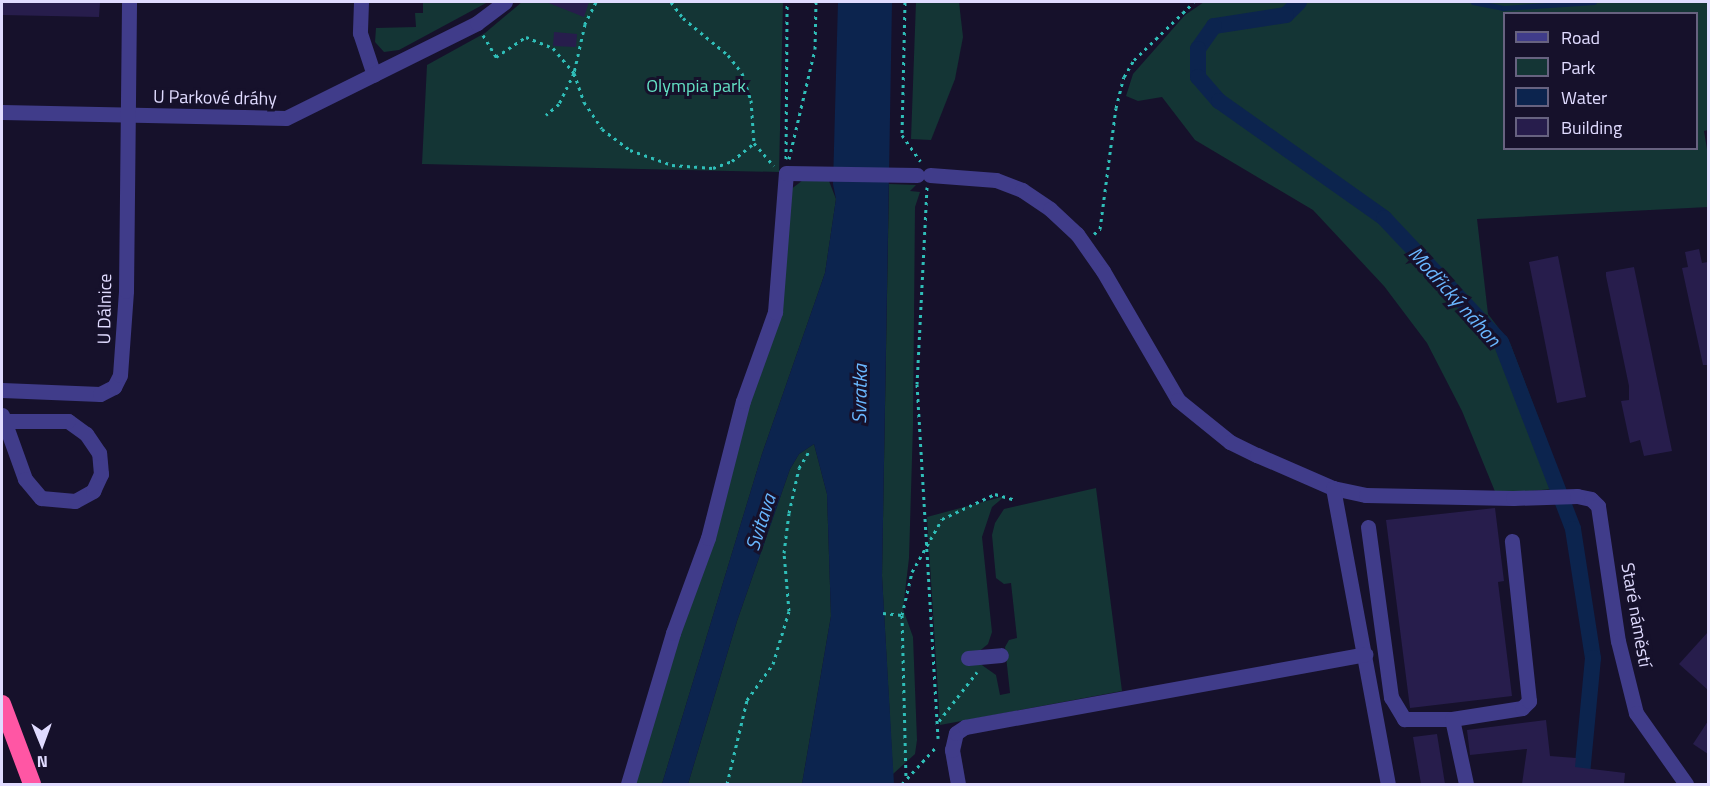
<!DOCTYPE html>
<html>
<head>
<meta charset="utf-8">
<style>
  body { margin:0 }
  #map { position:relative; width:1710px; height:786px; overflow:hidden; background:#16112b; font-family:"Titillium Web",sans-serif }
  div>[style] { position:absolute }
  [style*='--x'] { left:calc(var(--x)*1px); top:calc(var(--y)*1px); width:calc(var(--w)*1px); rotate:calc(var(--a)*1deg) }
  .green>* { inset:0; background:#143535 }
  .water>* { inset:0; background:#0c244e }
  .stream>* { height:4.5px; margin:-2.25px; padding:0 2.25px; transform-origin:2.25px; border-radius:2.25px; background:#0c244e }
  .canal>* { height:16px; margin:-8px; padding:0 8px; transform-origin:8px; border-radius:8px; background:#0c244e }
  .building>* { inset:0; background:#271d4c }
  .path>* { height:3px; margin-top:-1.5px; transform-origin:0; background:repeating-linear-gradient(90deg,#2fbeb8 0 3px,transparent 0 7.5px) }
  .minor>* { height:15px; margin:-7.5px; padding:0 7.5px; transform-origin:7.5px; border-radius:7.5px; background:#403c8a }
  .highway>* { height:18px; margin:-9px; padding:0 9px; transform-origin:9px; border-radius:9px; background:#ff56a4 }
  span { translate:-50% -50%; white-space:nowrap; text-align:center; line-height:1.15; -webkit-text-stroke:6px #16112b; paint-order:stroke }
  .park-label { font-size:18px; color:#64e2c5 }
  .street-label { font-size:18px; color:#e0dbff }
  .water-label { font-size:20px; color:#69b7ff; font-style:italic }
  .frame { position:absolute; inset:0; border:3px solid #e0dbff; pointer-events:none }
  .legend { position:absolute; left:1503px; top:12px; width:195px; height:138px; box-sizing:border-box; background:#16112b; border:2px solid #676280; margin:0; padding:8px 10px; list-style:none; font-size:18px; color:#e0dbff }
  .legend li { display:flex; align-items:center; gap:12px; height:30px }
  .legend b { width:30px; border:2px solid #676280 }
  .north { position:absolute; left:12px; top:714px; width:60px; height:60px; -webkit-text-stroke:4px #16112b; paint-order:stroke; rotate:179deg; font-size:16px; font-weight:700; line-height:24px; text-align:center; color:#e0dbff }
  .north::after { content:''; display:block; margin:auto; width:21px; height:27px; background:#e0dbff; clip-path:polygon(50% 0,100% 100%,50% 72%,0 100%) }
</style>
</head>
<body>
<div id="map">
  <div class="green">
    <div style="clip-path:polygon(488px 2px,399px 50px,384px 52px,375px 42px,376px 28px,416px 27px,415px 13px,423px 13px,423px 3px)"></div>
    <div style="clip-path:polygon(522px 2px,783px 2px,779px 172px,422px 164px,427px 65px,485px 33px)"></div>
    <div style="clip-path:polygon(916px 2px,959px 2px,963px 37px,955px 79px,931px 140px,911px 139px)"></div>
    <div style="clip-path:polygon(evenodd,1204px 2px,1708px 2px,1708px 130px,1704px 131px,1708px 155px,1708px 207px,1477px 219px,1488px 314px,1510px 343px,1565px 488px,1496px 494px,1462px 411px,1427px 343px,1384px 286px,1313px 210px,1195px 140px,1162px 97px,1138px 101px,1126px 96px,1133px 74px,1185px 15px,1204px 2px,1504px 14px,1696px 14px,1696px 148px,1504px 148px,1504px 14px)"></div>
    <div style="clip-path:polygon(803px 180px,829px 181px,836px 199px,825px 273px,762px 454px,662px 784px,635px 784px,743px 417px,771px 342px,790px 190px)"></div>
    <div style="clip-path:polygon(889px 184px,916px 185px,910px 191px,920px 192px,915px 207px,913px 425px,909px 558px,903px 609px,913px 637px,917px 740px,915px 754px,893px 774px,882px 576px)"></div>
    <div style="clip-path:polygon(814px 444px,827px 494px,831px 616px,802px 784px,688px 784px,737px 621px,790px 469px,799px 454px)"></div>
    <div style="clip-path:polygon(1096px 488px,1122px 691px,940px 725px,927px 517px,1005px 496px,992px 507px,982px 537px,992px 632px,988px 644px,977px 653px,979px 663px,996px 675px,1000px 695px,1010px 693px,1005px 647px,1009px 640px,1017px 638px,1011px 583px,1004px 584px,996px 578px,992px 535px,995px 523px,1004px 509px)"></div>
  </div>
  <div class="water">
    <div style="clip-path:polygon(838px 2px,892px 2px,882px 576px,894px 784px,802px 784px,831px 616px,827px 494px,814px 444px,799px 454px,790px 469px,737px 621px,688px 784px,662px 784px,762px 454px,825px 273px,836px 199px,833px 184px)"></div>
  </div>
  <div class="stream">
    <div style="--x:1473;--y:2;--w:31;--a:11"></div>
    <div style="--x:1503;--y:8;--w:91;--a:-3.8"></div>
  </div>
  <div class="canal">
    <div style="--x:1299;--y:2;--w:18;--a:135"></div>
    <div style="--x:1286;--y:15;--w:73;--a:171.3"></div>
    <div style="--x:1214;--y:26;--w:28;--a:125"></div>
    <div style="--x:1198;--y:49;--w:28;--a:90"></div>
    <div style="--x:1198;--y:77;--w:32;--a:49"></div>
    <div style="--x:1219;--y:101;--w:202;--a:35.3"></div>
    <div style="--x:1384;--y:218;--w:170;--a:46.7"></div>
    <div style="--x:1501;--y:342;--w:200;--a:68.9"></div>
    <div style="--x:1573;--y:529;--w:131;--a:81.2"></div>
    <div style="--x:1593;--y:658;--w:127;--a:95.4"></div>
  </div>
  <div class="building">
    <div style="clip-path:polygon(2px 2px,100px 2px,99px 17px,2px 15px)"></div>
    <div style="clip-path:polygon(546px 2px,589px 2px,584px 17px)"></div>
    <div style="clip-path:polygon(554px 32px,577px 34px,576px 47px,553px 46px)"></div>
    <div style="clip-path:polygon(1699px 249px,1702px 263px,1708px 262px,1708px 365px,1703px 365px,1682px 268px,1688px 267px,1685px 252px)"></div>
    <div style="clip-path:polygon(1558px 256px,1586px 397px,1557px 403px,1529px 262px)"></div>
    <div style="clip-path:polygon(1634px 267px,1672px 451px,1644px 456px,1640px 440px,1630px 443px,1621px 401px,1629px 400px,1629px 386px,1606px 276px,1606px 272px)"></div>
    <div style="clip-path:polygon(1495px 508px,1504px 581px,1498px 582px,1512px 696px,1410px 708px,1386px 520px)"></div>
    <div style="clip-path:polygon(1708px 632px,1708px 690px,1679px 664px)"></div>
    <div style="clip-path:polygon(1546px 720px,1550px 756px,1576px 758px,1575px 767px,1625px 773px,1624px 784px,1522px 784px,1527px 749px,1470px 755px,1467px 730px)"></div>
    <div style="clip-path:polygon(1708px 721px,1708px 754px,1693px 744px)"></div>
    <div style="clip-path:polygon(1437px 734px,1445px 784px,1421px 784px,1413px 737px)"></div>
  </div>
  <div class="path">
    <div style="--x:596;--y:2;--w:25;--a:117"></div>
    <div style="--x:585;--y:24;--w:50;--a:102.7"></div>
    <div style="--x:574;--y:73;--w:31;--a:71"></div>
    <div style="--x:584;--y:102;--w:32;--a:56"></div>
    <div style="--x:602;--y:129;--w:35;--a:37"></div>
    <div style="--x:630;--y:150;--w:45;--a:19.7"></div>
    <div style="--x:672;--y:165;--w:41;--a:4.2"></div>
    <div style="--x:713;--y:168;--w:20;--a:-20"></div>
    <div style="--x:732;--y:161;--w:28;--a:-39"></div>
    <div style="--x:671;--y:2;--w:20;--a:53"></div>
    <div style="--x:683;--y:18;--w:58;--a:39.4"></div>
    <div style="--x:728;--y:55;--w:23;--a:52"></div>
    <div style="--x:742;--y:73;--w:28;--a:72"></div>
    <div style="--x:751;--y:100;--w:43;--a:86"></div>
    <div style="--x:754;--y:143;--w:30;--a:49"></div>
    <div style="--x:905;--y:2;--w:133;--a:91.3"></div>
    <div style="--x:902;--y:135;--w:32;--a:55"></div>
    <div style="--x:483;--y:35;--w:26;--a:59"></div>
    <div style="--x:496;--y:57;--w:36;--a:-34"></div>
    <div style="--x:526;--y:37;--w:29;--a:22"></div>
    <div style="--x:553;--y:48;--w:33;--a:50"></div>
    <div style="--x:574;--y:73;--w:34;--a:116"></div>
    <div style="--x:559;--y:104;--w:17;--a:140"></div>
    <div style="--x:786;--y:159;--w:157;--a:-89.6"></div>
    <div style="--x:789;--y:159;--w:113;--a:-76.7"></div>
    <div style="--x:815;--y:49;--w:47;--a:-88.8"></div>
    <div style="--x:927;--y:187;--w:197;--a:92.9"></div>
    <div style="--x:917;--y:384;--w:355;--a:86.6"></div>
    <div style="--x:1094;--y:234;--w:8;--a:-40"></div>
    <div style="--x:1100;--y:229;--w:122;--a:-82.5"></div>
    <div style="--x:1116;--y:108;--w:32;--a:-76"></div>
    <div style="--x:1124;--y:77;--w:20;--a:-60"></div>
    <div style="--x:1134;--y:60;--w:83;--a:-44"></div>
    <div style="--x:883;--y:613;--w:19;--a:6"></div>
    <div style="--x:902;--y:615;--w:44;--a:-76.9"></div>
    <div style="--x:912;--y:572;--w:61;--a:-60.5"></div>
    <div style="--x:942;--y:519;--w:59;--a:-25.3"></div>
    <div style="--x:995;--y:494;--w:19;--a:16"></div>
    <div style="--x:902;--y:615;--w:164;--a:88.6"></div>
    <div style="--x:939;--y:721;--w:62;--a:-52.2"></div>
    <div style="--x:727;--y:784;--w:86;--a:-76.6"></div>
    <div style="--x:747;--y:700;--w:44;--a:-54.2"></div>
    <div style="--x:773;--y:664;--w:55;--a:-73.2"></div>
    <div style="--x:789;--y:611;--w:58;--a:-94.9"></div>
    <div style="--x:784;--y:553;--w:40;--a:-82.9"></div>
    <div style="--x:789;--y:513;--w:46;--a:-77.5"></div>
    <div style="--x:799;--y:468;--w:21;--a:-59"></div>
    <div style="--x:902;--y:784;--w:52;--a:-47.4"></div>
  </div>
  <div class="minor">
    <div style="--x:361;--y:2;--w:31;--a:92"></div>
    <div style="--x:360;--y:33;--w:44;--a:71.6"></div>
    <div style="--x:2;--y:112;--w:284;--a:1.2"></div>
    <div style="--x:286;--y:118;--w:213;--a:-26.4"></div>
    <div style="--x:477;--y:23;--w:35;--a:-37"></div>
    <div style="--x:930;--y:175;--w:66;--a:4.3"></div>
    <div style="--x:996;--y:180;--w:28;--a:21"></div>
    <div style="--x:1022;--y:190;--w:34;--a:34"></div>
    <div style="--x:1050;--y:209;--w:37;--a:43"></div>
    <div style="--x:1077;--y:234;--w:45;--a:54.9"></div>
    <div style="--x:1103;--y:271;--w:149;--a:59.8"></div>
    <div style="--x:1178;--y:400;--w:67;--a:38.9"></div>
    <div style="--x:1230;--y:442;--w:30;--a:26"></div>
    <div style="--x:1257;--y:455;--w:83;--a:23.5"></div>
    <div style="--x:1333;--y:488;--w:34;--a:12"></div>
    <div style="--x:1366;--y:495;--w:147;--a:1.2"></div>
    <div style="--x:1513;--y:498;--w:64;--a:-1.8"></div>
    <div style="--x:1577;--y:496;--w:14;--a:12"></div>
    <div style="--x:1591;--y:499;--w:10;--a:45"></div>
    <div style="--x:1598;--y:506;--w:136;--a:81.6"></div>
    <div style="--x:1618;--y:641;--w:74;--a:76"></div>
    <div style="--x:1636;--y:713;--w:87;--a:54.8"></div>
    <div style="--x:2;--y:390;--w:98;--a:2.3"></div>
    <div style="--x:100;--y:394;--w:16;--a:-27"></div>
    <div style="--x:114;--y:387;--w:13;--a:-63"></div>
    <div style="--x:120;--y:375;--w:84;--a:-85.9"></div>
    <div style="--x:126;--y:291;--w:289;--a:-89.4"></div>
    <div style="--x:2;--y:415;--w:68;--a:70.2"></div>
    <div style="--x:25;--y:479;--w:25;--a:50"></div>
    <div style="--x:41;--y:498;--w:34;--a:5"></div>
    <div style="--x:75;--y:501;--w:21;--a:-29"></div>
    <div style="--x:93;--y:491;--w:19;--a:-65"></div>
    <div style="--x:101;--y:474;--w:21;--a:-95"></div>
    <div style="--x:99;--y:453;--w:23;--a:-124"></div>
    <div style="--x:86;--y:434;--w:22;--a:-144"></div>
    <div style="--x:68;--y:421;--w:64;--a:180"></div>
    <div style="--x:1333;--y:488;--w:301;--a:79.5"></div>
    <div style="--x:1368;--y:527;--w:172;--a:82.3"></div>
    <div style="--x:1391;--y:697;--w:26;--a:59"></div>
    <div style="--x:1404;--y:719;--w:48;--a:0"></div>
    <div style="--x:1452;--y:719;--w:71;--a:-8.9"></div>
    <div style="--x:1522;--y:708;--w:10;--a:-45"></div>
    <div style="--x:1529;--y:701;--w:161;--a:-96.1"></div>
    <div style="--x:968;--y:658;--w:33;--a:-5"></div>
    <div style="--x:1452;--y:719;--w:66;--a:77.8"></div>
    <div style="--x:628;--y:784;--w:158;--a:-73.4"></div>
    <div style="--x:673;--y:633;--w:101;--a:-69.8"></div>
    <div style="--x:708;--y:538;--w:141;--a:-75.7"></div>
    <div style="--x:743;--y:401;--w:95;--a:-70.2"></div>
    <div style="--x:775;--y:312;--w:139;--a:-85.5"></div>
    <div style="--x:786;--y:173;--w:131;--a:0.9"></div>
    <div style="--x:958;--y:784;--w:35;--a:-100"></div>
    <div style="--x:952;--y:750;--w:17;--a:-77"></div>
    <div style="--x:956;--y:733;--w:11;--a:-34"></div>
    <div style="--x:965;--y:727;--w:407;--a:-10.3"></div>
  </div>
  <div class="highway">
    <div style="--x:2;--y:704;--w:85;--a:69.4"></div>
  </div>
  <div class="park-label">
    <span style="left:696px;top:86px">Olympia park</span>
  </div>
  <div class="street-label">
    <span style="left:215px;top:98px;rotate:1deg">U Parkové dráhy</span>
    <span style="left:105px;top:309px;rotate:-89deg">U Dálnice</span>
    <span style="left:1636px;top:615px;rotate:80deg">Staré náměstí</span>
  </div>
  <div class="water-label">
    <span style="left:1455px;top:296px;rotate:48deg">Modřický náhon</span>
    <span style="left:859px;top:394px;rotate:-89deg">Svratka</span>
    <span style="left:760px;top:522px;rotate:-72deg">Svitava</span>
  </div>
  <div class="frame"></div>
  <ul class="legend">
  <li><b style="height:8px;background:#403c8a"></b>Road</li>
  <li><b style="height:16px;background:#143535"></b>Park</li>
  <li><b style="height:16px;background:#0c244e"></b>Water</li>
  <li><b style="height:16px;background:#271d4c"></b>Building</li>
  </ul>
  <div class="north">N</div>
</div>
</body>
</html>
